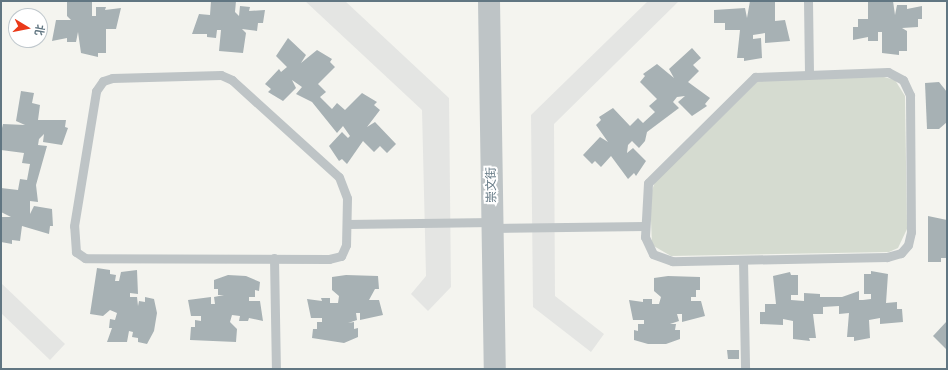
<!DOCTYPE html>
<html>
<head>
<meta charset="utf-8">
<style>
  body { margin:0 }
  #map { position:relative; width:948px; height:370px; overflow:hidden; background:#f4f4ef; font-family:Signika,"Noto Sans SC",sans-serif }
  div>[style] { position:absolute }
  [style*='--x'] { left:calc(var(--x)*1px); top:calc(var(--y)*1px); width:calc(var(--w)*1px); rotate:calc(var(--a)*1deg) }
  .built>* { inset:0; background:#e4e5e3 }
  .green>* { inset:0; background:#d5dbd0 }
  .building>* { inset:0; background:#a7b1b4 }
  .service>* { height:9px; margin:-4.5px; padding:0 4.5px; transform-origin:4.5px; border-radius:4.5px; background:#bec4c6 }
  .tertiary>* { height:22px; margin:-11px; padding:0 11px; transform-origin:11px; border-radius:11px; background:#bec4c6 }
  span { translate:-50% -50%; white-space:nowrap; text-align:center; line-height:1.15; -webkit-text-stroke:4px #fff; paint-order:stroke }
  .street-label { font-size:12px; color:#617682 }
  .frame { position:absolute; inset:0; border:2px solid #617682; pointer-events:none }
  .north { position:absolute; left:8px; top:8px; width:40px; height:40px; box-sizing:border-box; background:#fff; border:1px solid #c0c8cd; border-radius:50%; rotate:100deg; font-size:11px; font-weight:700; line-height:16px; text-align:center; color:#617682 }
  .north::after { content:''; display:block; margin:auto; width:14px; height:18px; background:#ea3919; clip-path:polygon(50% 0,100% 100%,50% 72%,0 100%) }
</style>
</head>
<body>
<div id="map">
  <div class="built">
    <div style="clip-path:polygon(305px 1px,345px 1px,449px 98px,451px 287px,428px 311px,411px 294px,426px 276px,422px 110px)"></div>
    <div style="clip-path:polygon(648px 1px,679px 1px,554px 124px,555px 296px,604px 334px,591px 352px,533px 307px,531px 115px)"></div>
    <div style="clip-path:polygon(1px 283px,65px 344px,50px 360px,1px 313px)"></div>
  </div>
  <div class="green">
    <div style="clip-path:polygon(884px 77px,895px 80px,905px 96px,907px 229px,898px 248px,889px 252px,671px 256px,652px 245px,650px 196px,655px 182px,757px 82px,769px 79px)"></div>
  </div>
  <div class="building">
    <div style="clip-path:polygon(67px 1px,92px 1px,92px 16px,96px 16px,96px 7px,106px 7px,105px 10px,121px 8px,116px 29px,106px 29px,106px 53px,98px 53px,98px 57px,81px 53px,78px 32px,76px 42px,67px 42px,67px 38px,52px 41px,56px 20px,71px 20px,67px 16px)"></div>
    <div style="clip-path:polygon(211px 1px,236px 1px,235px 12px,239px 16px,240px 6px,250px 7px,249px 11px,265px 10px,263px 23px,258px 23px,257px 31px,242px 29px,246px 33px,243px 53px,219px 51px,221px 30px,217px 30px,216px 38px,207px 37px,207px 34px,192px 34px,199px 14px,210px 15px)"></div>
    <div style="clip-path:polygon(750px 1px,775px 1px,775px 21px,785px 20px,790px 41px,765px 43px,765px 33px,753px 35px,753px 39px,761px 38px,762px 58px,744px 61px,744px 58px,737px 58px,740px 30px,725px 30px,725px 23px,714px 23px,714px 10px,745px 8px,747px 18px)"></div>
    <div style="clip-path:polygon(868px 1px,893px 1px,895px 15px,897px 5px,907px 5px,907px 9px,922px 6px,922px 19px,918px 19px,918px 27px,902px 28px,907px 31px,907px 51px,899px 51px,899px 55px,882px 53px,882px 32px,878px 32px,878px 41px,868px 41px,868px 37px,853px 40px,853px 27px,858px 27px,858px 19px,868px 19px)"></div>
    <div style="clip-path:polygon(288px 38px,306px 55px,301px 63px,317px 50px,332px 59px,330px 62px,335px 67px,318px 84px,326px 92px,320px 97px,332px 109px,337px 103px,345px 110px,362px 93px,377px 102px,374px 105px,380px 110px,367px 127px,375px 122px,396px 144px,387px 153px,380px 146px,374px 152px,363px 141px,347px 164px,342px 159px,339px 161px,329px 146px,342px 132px,348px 138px,350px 136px,343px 126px,337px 133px,312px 102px,296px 94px,302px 87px,292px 80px,296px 88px,283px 101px,268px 92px,271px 89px,265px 84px,279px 69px,281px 72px,287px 67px,276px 56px)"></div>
    <div style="clip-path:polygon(692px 48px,701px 58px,693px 65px,699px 71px,688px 82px,710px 98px,705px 104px,707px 106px,692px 116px,678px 102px,685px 96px,677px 97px,673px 102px,679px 108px,647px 132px,645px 141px,639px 148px,632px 141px,628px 145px,627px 153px,633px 148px,646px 161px,636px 176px,634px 173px,628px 179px,611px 156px,601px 167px,595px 161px,592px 164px,583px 155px,600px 137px,608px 142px,596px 125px,601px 120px,599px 117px,613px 108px,630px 126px,638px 118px,643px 123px,655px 112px,649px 106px,657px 99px,640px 82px,645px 76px,643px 74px,657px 64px,674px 78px,669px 69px)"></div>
    <div style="clip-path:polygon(939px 82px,947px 92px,947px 122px,939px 129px,927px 129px,925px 83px)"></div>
    <div style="clip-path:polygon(21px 91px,34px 93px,32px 103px,40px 105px,38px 120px,66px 120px,65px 127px,68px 128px,62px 145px,43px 142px,44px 134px,39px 139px,38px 145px,47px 146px,36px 185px,38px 202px,30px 201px,30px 214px,34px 206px,52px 209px,53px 226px,50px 226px,49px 234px,22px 226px,20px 241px,12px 240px,12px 244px,1px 242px,1px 217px,11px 217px,1px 212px,1px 188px,18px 190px,20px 179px,27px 180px,30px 164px,22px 163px,24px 153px,1px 150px,1px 132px,3px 124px,25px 125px,16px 121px)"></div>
    <div style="clip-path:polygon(928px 216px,947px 220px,947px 258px,941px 258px,941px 262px,928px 262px)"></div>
    <div style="clip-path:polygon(97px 268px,110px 270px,110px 274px,116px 275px,115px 281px,119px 281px,121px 272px,137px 270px,138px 294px,130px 293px,130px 297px,137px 297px,138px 306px,139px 301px,145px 302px,145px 297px,154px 299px,157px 313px,154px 331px,147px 344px,138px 342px,138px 338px,132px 337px,133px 332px,129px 331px,127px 342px,107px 342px,112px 328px,109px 328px,110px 319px,115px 320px,117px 313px,110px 310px,103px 316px,90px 314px)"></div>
    <div style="clip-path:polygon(871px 271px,888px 274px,886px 303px,897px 302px,897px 309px,902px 309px,903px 322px,880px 324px,880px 318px,869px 320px,870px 338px,854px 341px,854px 337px,847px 337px,849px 313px,839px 314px,839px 306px,823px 307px,823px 314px,813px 314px,816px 338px,809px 338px,810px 341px,793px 339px,793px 321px,783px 319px,783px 325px,760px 324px,760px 312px,765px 312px,765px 304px,776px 304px,773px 276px,790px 272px,791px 275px,798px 275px,798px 295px,791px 295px,791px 300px,804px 301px,804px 293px,820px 294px,820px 297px,842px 297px,859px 291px,859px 300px,863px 300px,871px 299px,871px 294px,864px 294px,864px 274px,871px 274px)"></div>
    <div style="clip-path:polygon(228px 275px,246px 276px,260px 282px,259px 291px,255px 290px,255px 297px,249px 297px,249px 301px,260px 301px,263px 321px,249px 318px,248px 321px,239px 321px,240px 316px,232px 315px,230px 322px,237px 329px,236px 342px,190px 340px,191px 327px,195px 327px,195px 320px,201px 321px,201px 316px,191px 316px,188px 300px,211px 297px,211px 304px,215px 304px,214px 297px,224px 295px,218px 295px,218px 289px,214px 289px,214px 280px)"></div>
    <div style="clip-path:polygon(346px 275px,378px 276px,379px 289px,375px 289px,369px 300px,379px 300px,383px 315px,360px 320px,360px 313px,356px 313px,357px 320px,348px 323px,354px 322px,354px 329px,358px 328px,358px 337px,344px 343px,312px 338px,313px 329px,317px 329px,317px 322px,322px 322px,322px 318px,311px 318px,307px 299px,322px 301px,321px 298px,330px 298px,330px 303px,338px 303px,339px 296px,332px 290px,332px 277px)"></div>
    <div style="clip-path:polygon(668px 276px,700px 277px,700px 290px,696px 290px,696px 297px,691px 297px,691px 301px,701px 301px,705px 316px,682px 322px,682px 314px,677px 314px,679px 321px,670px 324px,676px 324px,675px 330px,680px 330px,680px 339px,666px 344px,648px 344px,634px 340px,634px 330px,638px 331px,638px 324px,644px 324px,644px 320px,633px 320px,629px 300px,643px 302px,643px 299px,652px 299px,652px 304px,659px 304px,661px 297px,654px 291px,654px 278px)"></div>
    <div style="clip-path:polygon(947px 321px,947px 350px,933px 336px)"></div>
    <div style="clip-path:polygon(727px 350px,739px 350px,739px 359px,728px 359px)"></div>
  </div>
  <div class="service">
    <div style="--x:808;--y:1;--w:72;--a:89.2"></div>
    <div style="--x:888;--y:72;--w:17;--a:28"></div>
    <div style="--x:903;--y:80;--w:17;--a:65"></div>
    <div style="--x:910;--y:95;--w:137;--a:89.6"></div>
    <div style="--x:911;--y:232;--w:13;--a:103"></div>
    <div style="--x:908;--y:245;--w:11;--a:131"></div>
    <div style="--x:901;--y:253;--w:15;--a:164"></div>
    <div style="--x:887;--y:257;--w:215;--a:178.9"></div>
    <div style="--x:672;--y:261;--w:20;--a:-160"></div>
    <div style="--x:653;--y:254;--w:19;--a:-115"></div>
    <div style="--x:645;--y:237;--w:54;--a:-86.8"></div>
    <div style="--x:648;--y:183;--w:151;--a:-44.7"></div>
    <div style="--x:755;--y:77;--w:133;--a:-2.2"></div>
    <div style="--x:221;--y:75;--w:12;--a:24"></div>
    <div style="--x:232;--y:80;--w:144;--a:42.2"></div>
    <div style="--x:339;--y:177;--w:22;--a:69"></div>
    <div style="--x:347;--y:198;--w:47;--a:91.2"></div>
    <div style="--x:346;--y:245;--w:12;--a:114"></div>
    <div style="--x:341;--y:256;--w:12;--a:166"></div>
    <div style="--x:329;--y:259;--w:244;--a:-179.8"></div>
    <div style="--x:85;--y:258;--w:11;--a:-146"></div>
    <div style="--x:76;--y:252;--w:26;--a:-94"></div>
    <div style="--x:74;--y:226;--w:137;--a:-80.7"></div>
    <div style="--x:96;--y:91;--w:12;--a:-55"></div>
    <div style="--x:103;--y:81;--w:9;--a:-18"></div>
    <div style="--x:112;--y:78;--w:109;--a:-1.6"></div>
    <div style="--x:347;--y:224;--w:146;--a:-0.8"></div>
    <div style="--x:493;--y:228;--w:152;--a:-0.8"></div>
    <div style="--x:274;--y:258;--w:111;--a:89"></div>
    <div style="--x:743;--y:260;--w:109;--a:88.9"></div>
  </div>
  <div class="tertiary">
    <div style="--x:489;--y:1;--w:368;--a:89.1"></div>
  </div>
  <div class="street-label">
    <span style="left:492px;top:185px;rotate:-91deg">崇文街</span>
  </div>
  <div class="frame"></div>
  <div class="north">北</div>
</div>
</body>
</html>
